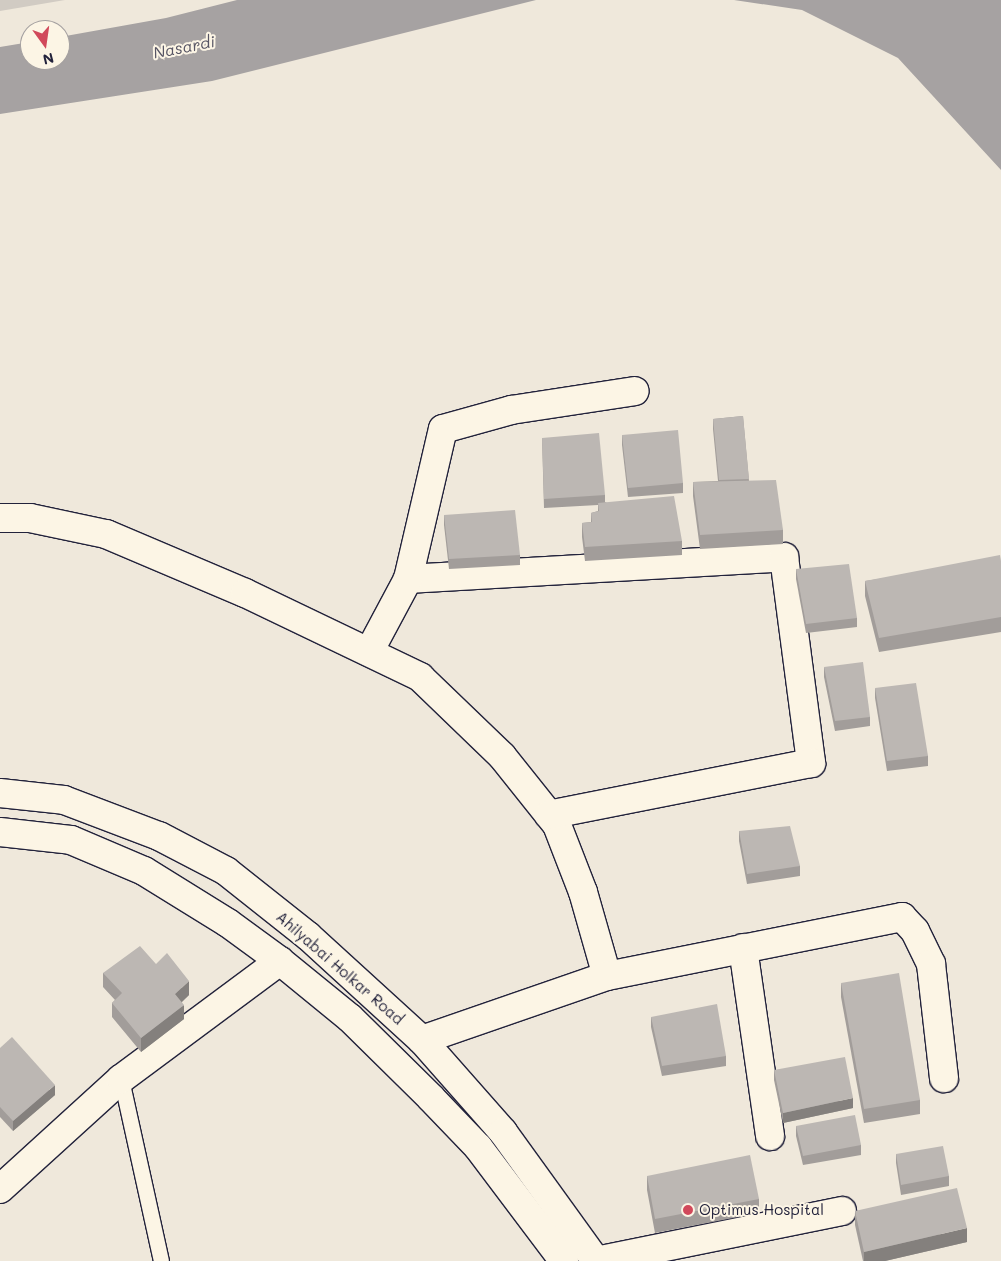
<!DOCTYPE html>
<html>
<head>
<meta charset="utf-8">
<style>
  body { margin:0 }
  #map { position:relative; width:1001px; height:1261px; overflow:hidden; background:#efe8db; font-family:Mali,sans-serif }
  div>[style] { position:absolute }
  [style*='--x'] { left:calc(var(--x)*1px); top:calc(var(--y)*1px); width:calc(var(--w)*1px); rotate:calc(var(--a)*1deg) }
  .green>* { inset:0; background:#d1cbc3 }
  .water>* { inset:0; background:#a6a2a2 }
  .roads { filter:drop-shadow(1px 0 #22223b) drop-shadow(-1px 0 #22223b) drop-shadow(0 1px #22223b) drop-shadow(0 -1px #22223b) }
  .lane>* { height:15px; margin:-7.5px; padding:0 7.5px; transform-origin:7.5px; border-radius:7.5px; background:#fcf5e5 }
  .street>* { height:28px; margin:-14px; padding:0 14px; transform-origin:14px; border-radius:14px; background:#fcf5e5 }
  .secondary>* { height:28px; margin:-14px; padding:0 14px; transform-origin:14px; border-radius:14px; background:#fcf5e5 }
  .wall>* { inset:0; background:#a29d9a }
  .shaded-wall>* { inset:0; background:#84807d }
  .building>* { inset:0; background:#bcb7b3 }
  .dots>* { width:14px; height:14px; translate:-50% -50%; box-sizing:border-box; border:2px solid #fcf5e5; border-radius:50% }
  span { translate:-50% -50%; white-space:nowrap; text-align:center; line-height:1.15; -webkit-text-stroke:4px #fcf5e5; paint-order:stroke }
  .street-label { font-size:15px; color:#22223b }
  .poi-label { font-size:15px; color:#22223b }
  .left { translate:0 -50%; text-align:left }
  .water-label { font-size:16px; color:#575564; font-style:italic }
  .north { position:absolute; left:20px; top:20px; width:50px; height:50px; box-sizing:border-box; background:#fcf5e5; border:1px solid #a5a1a1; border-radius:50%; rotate:166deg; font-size:14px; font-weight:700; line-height:20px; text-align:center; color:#22223b }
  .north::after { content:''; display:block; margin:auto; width:18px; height:22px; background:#d1495b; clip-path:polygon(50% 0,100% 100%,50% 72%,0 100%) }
</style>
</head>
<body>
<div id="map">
  <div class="green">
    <div style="clip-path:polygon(0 0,65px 0,0 11px)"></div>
  </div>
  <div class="water">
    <div style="clip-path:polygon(237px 0,536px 0,212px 81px,0 114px,0 47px,30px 42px,30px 60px,60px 60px,60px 37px,166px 18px)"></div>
    <div style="clip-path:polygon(734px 0,1001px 0,1001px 170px,898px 58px,802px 10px)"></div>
  </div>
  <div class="roads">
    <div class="lane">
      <div style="--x:121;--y:1079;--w:186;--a:77.6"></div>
    </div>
    <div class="street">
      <div style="--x:0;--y:518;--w:30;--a:0"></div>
      <div style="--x:30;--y:518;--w:78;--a:11.9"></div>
      <div style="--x:106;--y:534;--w:151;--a:23"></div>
      <div style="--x:245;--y:593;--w:194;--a:25.6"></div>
      <div style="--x:420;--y:677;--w:114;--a:43.9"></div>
      <div style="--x:502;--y:756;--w:88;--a:51.4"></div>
      <div style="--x:557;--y:825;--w:72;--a:68.8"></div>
      <div style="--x:583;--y:892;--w:87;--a:74.1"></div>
      <div style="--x:408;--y:579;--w:377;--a:-3.3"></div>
      <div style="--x:784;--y:557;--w:208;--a:82.5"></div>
      <div style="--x:811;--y:763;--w:267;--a:168.8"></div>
      <div style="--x:369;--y:652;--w:83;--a:-61.9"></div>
      <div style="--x:408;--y:579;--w:154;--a:-76.9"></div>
      <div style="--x:443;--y:429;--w:71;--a:-15.6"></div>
      <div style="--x:511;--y:410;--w:125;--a:-8.7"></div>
      <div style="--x:743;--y:948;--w:190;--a:81.8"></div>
      <div style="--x:422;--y:1040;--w:196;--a:-19.1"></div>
      <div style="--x:607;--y:976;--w:301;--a:-11.3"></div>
      <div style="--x:902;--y:917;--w:19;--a:47"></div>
      <div style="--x:915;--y:931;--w:37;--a:64"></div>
      <div style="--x:931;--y:964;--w:115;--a:83.5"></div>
      <div style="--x:0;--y:1189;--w:164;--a:-42.3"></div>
      <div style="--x:121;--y:1079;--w:198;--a:-36.6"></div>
      <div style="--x:596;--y:1261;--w:251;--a:-11.5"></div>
    </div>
    <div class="secondary">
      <div style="--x:0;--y:793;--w:64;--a:6.2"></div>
      <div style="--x:64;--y:800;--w:102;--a:20.8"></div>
      <div style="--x:159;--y:836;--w:76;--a:27.6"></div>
      <div style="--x:226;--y:871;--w:105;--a:38.4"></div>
      <div style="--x:308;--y:936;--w:154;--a:42.4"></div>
      <div style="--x:422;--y:1040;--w:123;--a:48.6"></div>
      <div style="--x:503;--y:1132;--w:159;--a:54.2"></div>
      <div style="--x:0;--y:832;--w:71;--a:6.4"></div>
      <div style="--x:71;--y:840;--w:79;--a:23"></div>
      <div style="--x:144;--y:871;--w:99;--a:31.8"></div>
      <div style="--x:228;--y:923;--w:64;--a:36.2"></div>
      <div style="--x:280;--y:961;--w:90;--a:39.2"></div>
      <div style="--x:350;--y:1018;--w:114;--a:44.6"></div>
      <div style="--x:431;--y:1098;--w:68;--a:46.2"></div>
      <div style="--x:478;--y:1147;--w:143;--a:53"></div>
    </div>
  </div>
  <div class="wall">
    <div style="clip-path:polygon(743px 416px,749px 481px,783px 530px,783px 544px,700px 549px,693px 496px,693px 482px,718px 481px,713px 429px,713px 419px)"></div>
    <div style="clip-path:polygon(622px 435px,683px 483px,683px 493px,628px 497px,622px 445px)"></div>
    <div style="clip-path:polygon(542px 438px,605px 495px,605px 502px,682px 541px,682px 555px,585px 561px,582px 537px,582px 523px,591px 522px,591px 513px,598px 511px,598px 505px,544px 508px)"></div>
    <div style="clip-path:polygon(444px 515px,520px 555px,520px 565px,449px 569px,444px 525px)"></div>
    <div style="clip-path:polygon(1001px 561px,1001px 632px,879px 652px,865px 596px,865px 581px)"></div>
    <div style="clip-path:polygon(796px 569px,857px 618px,857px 627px,806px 633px,796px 579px)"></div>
    <div style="clip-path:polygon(824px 667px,870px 717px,870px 726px,835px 731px,824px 677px)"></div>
    <div style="clip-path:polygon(875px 688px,928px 756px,928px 766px,887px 771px,875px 698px)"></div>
    <div style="clip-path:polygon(739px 831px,800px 866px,800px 876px,747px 884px,739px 841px)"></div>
    <div style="clip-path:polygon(156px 964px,189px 995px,182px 1002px,184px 1019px,141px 1052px,112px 1017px,112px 1003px,115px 1000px,103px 987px,103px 973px)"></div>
    <div style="clip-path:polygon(841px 983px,920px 1100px,920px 1114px,864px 1123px,841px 997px)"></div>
    <div style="clip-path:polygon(651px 1017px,726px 1056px,726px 1066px,662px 1076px,651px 1027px)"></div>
    <div style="clip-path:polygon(0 1048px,55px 1095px,13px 1131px,0 1117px)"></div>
    <div style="clip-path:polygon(774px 1070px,853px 1108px,783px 1123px,774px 1080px)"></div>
    <div style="clip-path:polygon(796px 1126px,861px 1145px,861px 1155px,803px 1165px,796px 1136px)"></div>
    <div style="clip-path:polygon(896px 1154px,949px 1176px,949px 1186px,901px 1195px,896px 1163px)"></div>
    <div style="clip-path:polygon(647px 1176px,759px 1199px,759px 1213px,655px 1233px,647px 1190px)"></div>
    <div style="clip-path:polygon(855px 1211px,967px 1242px,885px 1261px,863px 1261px,855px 1225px)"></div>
  </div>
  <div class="shaded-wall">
    <div style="clip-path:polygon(189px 981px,189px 995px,175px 1008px,175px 994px)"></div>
    <div style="clip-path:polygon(184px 1005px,184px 1019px,141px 1052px,141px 1038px)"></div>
    <div style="clip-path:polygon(55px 1085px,55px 1095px,13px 1131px,13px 1121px)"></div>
    <div style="clip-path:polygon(853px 1098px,853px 1108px,783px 1123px,783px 1113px)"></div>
    <div style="clip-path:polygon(967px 1228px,967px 1242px,885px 1261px,864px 1261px,864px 1252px)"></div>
  </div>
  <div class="building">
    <div style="clip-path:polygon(743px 416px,749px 479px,719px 480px,713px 419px)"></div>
    <div style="clip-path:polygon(678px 430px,683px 483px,628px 488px,622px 435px)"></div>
    <div style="clip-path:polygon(599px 433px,605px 495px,544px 499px,542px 438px)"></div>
    <div style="clip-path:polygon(776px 480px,783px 530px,700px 535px,693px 482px)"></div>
    <div style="clip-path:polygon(674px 496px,682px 541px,585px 547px,582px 523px,592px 522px,591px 513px,599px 511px,598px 503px)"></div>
    <div style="clip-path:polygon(515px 510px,520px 555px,449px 559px,444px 515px)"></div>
    <div style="clip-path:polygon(1000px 555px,1001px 561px,1001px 617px,879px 638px,865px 581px)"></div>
    <div style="clip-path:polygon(849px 564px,857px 618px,806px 624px,796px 569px)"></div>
    <div style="clip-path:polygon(863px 662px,870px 717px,835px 721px,824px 667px)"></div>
    <div style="clip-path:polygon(916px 683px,928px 756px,887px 761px,875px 688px)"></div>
    <div style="clip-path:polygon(790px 826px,800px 866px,747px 874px,739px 831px)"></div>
    <div style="clip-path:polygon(140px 946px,156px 964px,167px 953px,189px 981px,175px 994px,184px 1005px,141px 1038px,112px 1003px,122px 993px,103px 973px)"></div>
    <div style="clip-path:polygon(899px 973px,920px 1100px,864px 1109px,841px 983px)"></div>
    <div style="clip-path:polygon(717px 1004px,726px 1056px,662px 1066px,651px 1017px)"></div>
    <div style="clip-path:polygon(12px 1037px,55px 1085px,13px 1121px,0 1107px,0 1048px)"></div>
    <div style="clip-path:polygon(845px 1057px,853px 1098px,783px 1113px,774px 1070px)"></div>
    <div style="clip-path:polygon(855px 1115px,861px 1145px,803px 1156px,796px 1126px)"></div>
    <div style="clip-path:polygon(943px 1146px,949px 1176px,901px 1185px,896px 1154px)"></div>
    <div style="clip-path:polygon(750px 1155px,759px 1199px,655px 1219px,647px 1176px)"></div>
    <div style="clip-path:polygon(957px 1188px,967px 1228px,864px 1252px,855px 1211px)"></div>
  </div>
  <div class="dots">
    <div style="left:688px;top:1210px;background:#d1495b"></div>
  </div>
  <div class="street-label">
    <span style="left:340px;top:968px;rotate:41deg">Ahilyabai Holkar Road</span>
  </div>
  <div class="poi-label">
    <span class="left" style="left:699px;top:1210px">Optimus Hospital</span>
  </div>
  <div class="water-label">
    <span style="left:184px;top:47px;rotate:-11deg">Nasardi</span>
  </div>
  <div class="north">N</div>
</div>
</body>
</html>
